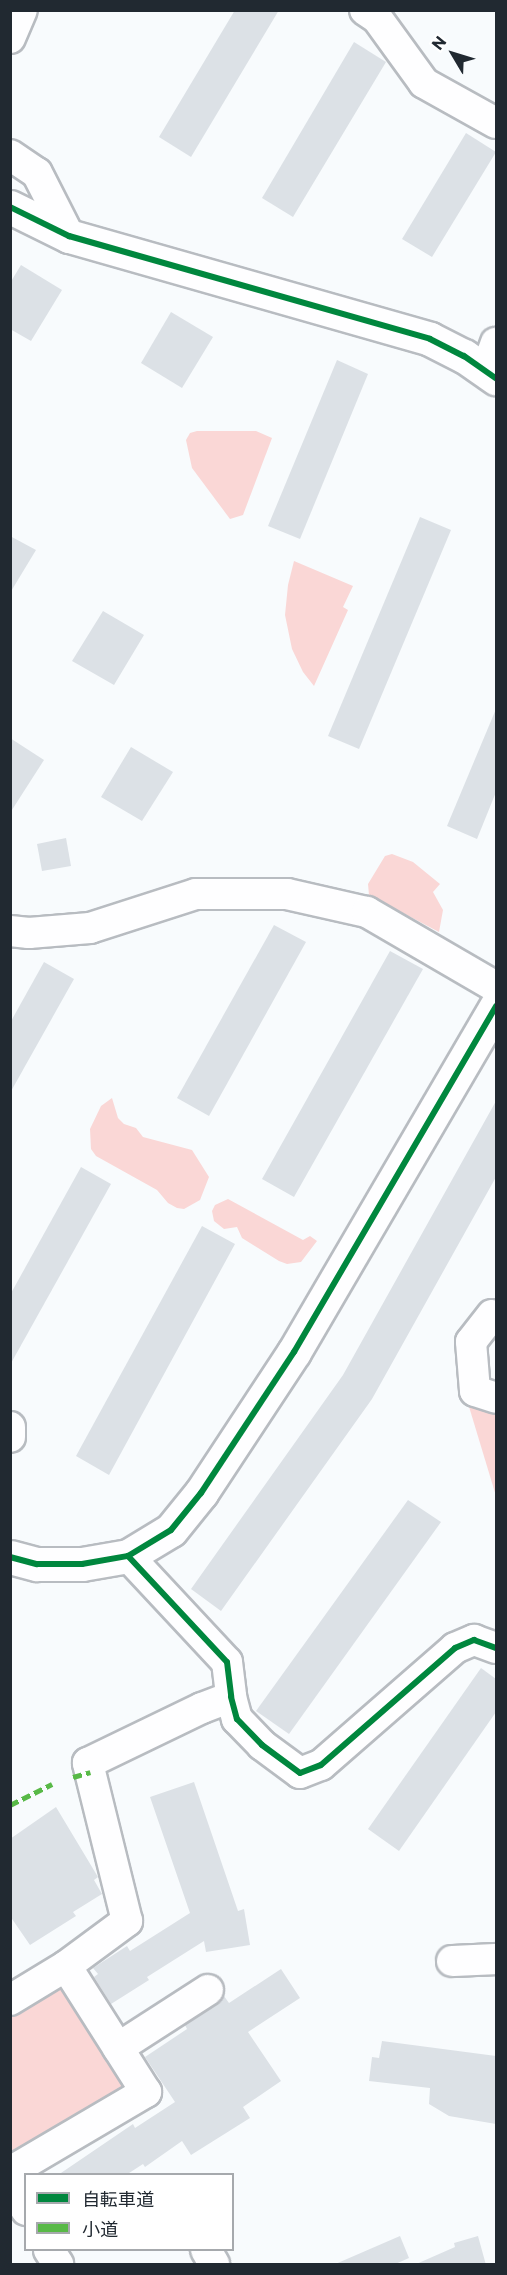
<!DOCTYPE html>
<html>
<head>
<meta charset="utf-8">
<style>
  body { margin:0 }
  #map { position:relative; width:507px; height:2275px; overflow:hidden; background:#f8fbfd; font-family:Commissioner,"Noto Sans JP",sans-serif }
  div>[style] { position:absolute }
  [style*='--x'] { left:calc(var(--x)*1px); top:calc(var(--y)*1px); width:calc(var(--w)*1px); rotate:calc(var(--a)*1deg) }
  .green>* { inset:0; background:#fad7d6 }
  .building>* { inset:0; background:#dce1e6 }
  .roads { filter:drop-shadow(2px 0 #b8bcc1) drop-shadow(-2px 0 #b8bcc1) drop-shadow(0 2px #b8bcc1) drop-shadow(0 -2px #b8bcc1) }
  .street>* { height:30px; margin:-15px; padding:0 15px; transform-origin:15px; border-radius:15px; background:#fefeff }
  .secondary>* { height:33px; margin:-16.5px; padding:0 16.5px; transform-origin:16.5px; border-radius:16.5px; background:#fefeff }
  .quiet>* { height:4.5px; margin-top:-2.25px; transform-origin:0; background:repeating-linear-gradient(90deg,#58b947 0 9px,transparent 0 13.5px) }
  .cycleway>* { height:6px; margin:-3px; padding:0 3px; transform-origin:3px; border-radius:3px; background:#00873e }
  span { translate:-50% -50%; white-space:nowrap; text-align:center; line-height:1.15; -webkit-text-stroke:6px #fff; paint-order:stroke }
  .frame { position:absolute; inset:0; border:12px solid #212931; pointer-events:none }
  .legend { position:absolute; left:24px; top:2173px; width:210px; height:78px; box-sizing:border-box; background:#fff; border:2px solid #a6a9ad; margin:0; padding:8px 10px; list-style:none; font-size:18px; color:#212931 }
  .legend li { display:flex; align-items:center; gap:12px; height:30px }
  .legend b { width:30px; border:2px solid #a6a9ad }
  .north { position:absolute; left:423px; top:24px; width:60px; height:60px; -webkit-text-stroke:4px #fff; paint-order:stroke; rotate:308deg; font-size:16px; font-weight:700; line-height:24px; text-align:center; color:#212931 }
  .north::after { content:''; display:block; margin:auto; width:21px; height:27px; background:#212931; clip-path:polygon(50% 0,100% 100%,50% 72%,0 100%) }
</style>
</head>
<body>
<div id="map">
  <div class="green">
    <div style="clip-path:polygon(197px 431px,256px 431px,272px 438px,243px 515px,230px 519px,192px 468px,186px 440px,190px 433px)"></div>
    <div style="clip-path:polygon(294px 561px,353px 586px,343px 607px,348px 610px,314px 686px,303px 672px,292px 649px,285px 615px,288px 585px)"></div>
    <div style="clip-path:polygon(392px 854px,413px 862px,440px 884px,433px 892px,443px 910px,439px 932px,369px 895px,368px 884px,385px 856px)"></div>
    <div style="clip-path:polygon(112px 1098px,118px 1118px,124px 1124px,136px 1128px,143px 1137px,192px 1150px,209px 1177px,200px 1200px,184px 1209px,177px 1208px,168px 1203px,157px 1190px,96px 1156px,91px 1149px,90px 1129px,101px 1106px)"></div>
    <div style="clip-path:polygon(228px 1199px,303px 1240px,310px 1236px,317px 1241px,301px 1262px,287px 1264px,279px 1261px,242px 1238px,237px 1227px,224px 1229px,214px 1221px,212px 1211px,215px 1205px)"></div>
    <div style="clip-path:polygon(467px 1400px,496px 1410px,496px 1496px)"></div>
    <div style="clip-path:polygon(62px 1984px,123px 2081px,122px 2091px,11px 2158px,11px 2016px)"></div>
  </div>
  <div class="building">
    <div style="clip-path:polygon(235px 10px,279px 10px,191px 157px,159px 137px)"></div>
    <div style="clip-path:polygon(354px 42px,386px 62px,293px 217px,262px 198px)"></div>
    <div style="clip-path:polygon(466px 133px,496px 152px,432px 257px,402px 239px)"></div>
    <div style="clip-path:polygon(21px 265px,62px 290px,31px 341px,10px 329px,10px 283px)"></div>
    <div style="clip-path:polygon(171px 312px,213px 337px,182px 388px,141px 363px)"></div>
    <div style="clip-path:polygon(337px 360px,368px 374px,300px 539px,268px 526px)"></div>
    <div style="clip-path:polygon(420px 517px,451px 530px,359px 749px,328px 736px)"></div>
    <div style="clip-path:polygon(10px 536px,36px 550px,10px 593px)"></div>
    <div style="clip-path:polygon(103px 611px,144px 635px,114px 685px,72px 661px)"></div>
    <div style="clip-path:polygon(496px 709px,496px 792px,477px 839px,447px 826px)"></div>
    <div style="clip-path:polygon(10px 738px,44px 760px,10px 813px)"></div>
    <div style="clip-path:polygon(131px 747px,173px 772px,142px 821px,101px 797px)"></div>
    <div style="clip-path:polygon(66px 838px,71px 866px,42px 871px,37px 844px)"></div>
    <div style="clip-path:polygon(274px 925px,306px 942px,209px 1116px,177px 1098px)"></div>
    <div style="clip-path:polygon(390px 951px,423px 969px,294px 1197px,262px 1179px)"></div>
    <div style="clip-path:polygon(44px 962px,74px 979px,10px 1093px,10px 1023px)"></div>
    <div style="clip-path:polygon(496px 1101px,496px 1177px,372px 1399px,221px 1611px,191px 1589px,343px 1375px)"></div>
    <div style="clip-path:polygon(81px 1167px,111px 1184px,10px 1365px,10px 1295px)"></div>
    <div style="clip-path:polygon(202px 1226px,235px 1244px,109px 1475px,76px 1456px)"></div>
    <div style="clip-path:polygon(408px 1500px,441px 1522px,289px 1734px,256px 1711px)"></div>
    <div style="clip-path:polygon(481px 1668px,496px 1679px,496px 1712px,399px 1851px,368px 1829px)"></div>
    <div style="clip-path:polygon(194px 1782px,238px 1911px,244px 1909px,250px 1945px,206px 1952px,204px 1941px,147px 1977px,149px 1980px,111px 2004px,94px 1977px,98px 1974px,93px 1968px,127px 1946px,130px 1951px,190px 1913px,150px 1797px)"></div>
    <div style="clip-path:polygon(56px 1807px,98px 1877px,94px 1880px,102px 1894px,73px 1912px,76px 1916px,30px 1945px,10px 1916px,10px 1839px)"></div>
    <div style="clip-path:polygon(281px 1969px,300px 1998px,248px 2032px,281px 2081px,243px 2107px,250px 2118px,191px 2155px,182px 2141px,145px 2167px,143px 2164px,126px 2175px,58px 2175px,133px 2124px,135px 2128px,175px 2102px,145px 2057px,187px 2029px,185px 2025px,217px 2004px,224px 1996px,229px 2003px)"></div>
    <div style="clip-path:polygon(382px 2041px,496px 2056px,496px 2124px,449px 2116px,429px 2104px,430px 2088px,369px 2081px,372px 2057px,379px 2058px)"></div>
    <div style="clip-path:polygon(400px 2236px,409px 2258px,393px 2265px,333px 2265px)"></div>
    <div style="clip-path:polygon(478px 2236px,486px 2265px,414px 2265px,455px 2247px,454px 2243px)"></div>
  </div>
  <div class="roads">
    <div class="street">
      <div style="--x:365;--y:10;--w:14;--a:34"></div>
      <div style="--x:377;--y:18;--w:80;--a:54.1"></div>
      <div style="--x:424;--y:83;--w:82;--a:29.1"></div>
      <div style="--x:10;--y:38;--w:30;--a:-67"></div>
      <div style="--x:10;--y:155;--w:32;--a:34"></div>
      <div style="--x:37;--y:173;--w:71;--a:63.1"></div>
      <div style="--x:486;--y:370;--w:29;--a:-70"></div>
      <div style="--x:10;--y:931;--w:19;--a:6"></div>
      <div style="--x:29;--y:933;--w:61;--a:-4.7"></div>
      <div style="--x:90;--y:928;--w:111;--a:-17.8"></div>
      <div style="--x:196;--y:894;--w:91;--a:0"></div>
      <div style="--x:287;--y:894;--w:82;--a:12.7"></div>
      <div style="--x:367;--y:912;--w:149;--a:30.2"></div>
      <div style="--x:492;--y:1315;--w:34;--a:128"></div>
      <div style="--x:471;--y:1342;--w:49;--a:85.3"></div>
      <div style="--x:475;--y:1391;--w:22;--a:18"></div>
      <div style="--x:10;--y:1427;--w:10;--a:90"></div>
      <div style="--x:128;--y:1556;--w:145;--a:47"></div>
      <div style="--x:227;--y:1662;--w:35;--a:83"></div>
      <div style="--x:231;--y:1697;--w:23;--a:75"></div>
      <div style="--x:237;--y:1719;--w:36;--a:46"></div>
      <div style="--x:262;--y:1745;--w:47;--a:36.4"></div>
      <div style="--x:300;--y:1773;--w:22;--a:-21"></div>
      <div style="--x:321;--y:1765;--w:178;--a:-41.1"></div>
      <div style="--x:455;--y:1648;--w:21;--a:-23"></div>
      <div style="--x:474;--y:1640;--w:23;--a:20"></div>
      <div style="--x:452;--y:1961;--w:44;--a:-2.6"></div>
      <div style="--x:10;--y:2000;--w:66;--a:-31.3"></div>
      <div style="--x:66;--y:1966;--w:76;--a:-36.4"></div>
      <div style="--x:127;--y:1921;--w:163;--a:-103.9"></div>
      <div style="--x:88;--y:1763;--w:127;--a:-25.8"></div>
      <div style="--x:202;--y:1708;--w:31;--a:-21"></div>
      <div style="--x:118;--y:2048;--w:107;--a:-32.8"></div>
      <div style="--x:10;--y:2172;--w:158;--a:-30.5"></div>
      <div style="--x:146;--y:2092;--w:149;--a:-122.4"></div>
      <div style="--x:10;--y:2185;--w:30;--a:57"></div>
      <div style="--x:49;--y:2250;--w:17;--a:57"></div>
      <div style="--x:206;--y:2250;--w:16;--a:60"></div>
    </div>
    <div class="secondary">
      <div style="--x:10;--y:207;--w:66;--a:26.2"></div>
      <div style="--x:69;--y:236;--w:375;--a:15.9"></div>
      <div style="--x:430;--y:339;--w:38;--a:27"></div>
      <div style="--x:464;--y:356;--w:39;--a:35"></div>
      <div style="--x:10;--y:1557;--w:28;--a:15"></div>
      <div style="--x:37;--y:1564;--w:45;--a:0"></div>
      <div style="--x:82;--y:1564;--w:47;--a:-9.9"></div>
      <div style="--x:128;--y:1556;--w:50;--a:-31.2"></div>
      <div style="--x:171;--y:1530;--w:48;--a:-51"></div>
      <div style="--x:201;--y:1493;--w:169;--a:-56.6"></div>
      <div style="--x:294;--y:1352;--w:401;--a:-59.7"></div>
    </div>
  </div>
  <div class="quiet">
    <div style="--x:73;--y:1777;--w:18;--a:-16"></div>
    <div style="--x:10;--y:1805;--w:47;--a:-26.6"></div>
  </div>
  <div class="cycleway">
    <div style="--x:10;--y:207;--w:66;--a:26.2"></div>
    <div style="--x:69;--y:236;--w:375;--a:15.9"></div>
    <div style="--x:430;--y:339;--w:38;--a:27"></div>
    <div style="--x:464;--y:356;--w:39;--a:35"></div>
    <div style="--x:128;--y:1556;--w:145;--a:47"></div>
    <div style="--x:227;--y:1662;--w:35;--a:83"></div>
    <div style="--x:231;--y:1697;--w:23;--a:75"></div>
    <div style="--x:237;--y:1719;--w:36;--a:46"></div>
    <div style="--x:262;--y:1745;--w:47;--a:36.4"></div>
    <div style="--x:300;--y:1773;--w:22;--a:-21"></div>
    <div style="--x:321;--y:1765;--w:178;--a:-41.1"></div>
    <div style="--x:455;--y:1648;--w:21;--a:-23"></div>
    <div style="--x:474;--y:1640;--w:23;--a:20"></div>
    <div style="--x:10;--y:1557;--w:28;--a:15"></div>
    <div style="--x:37;--y:1564;--w:45;--a:0"></div>
    <div style="--x:82;--y:1564;--w:47;--a:-9.9"></div>
    <div style="--x:128;--y:1556;--w:50;--a:-31.2"></div>
    <div style="--x:171;--y:1530;--w:48;--a:-51"></div>
    <div style="--x:201;--y:1493;--w:169;--a:-56.6"></div>
    <div style="--x:294;--y:1352;--w:401;--a:-59.7"></div>
  </div>
  <div class="frame"></div>
  <ul class="legend">
  <li><b style="height:8px;background:#00873e"></b>自転車道</li>
  <li><b style="height:8px;background:#58b947"></b>小道</li>
  </ul>
  <div class="north">N</div>
</div>
</body>
</html>
